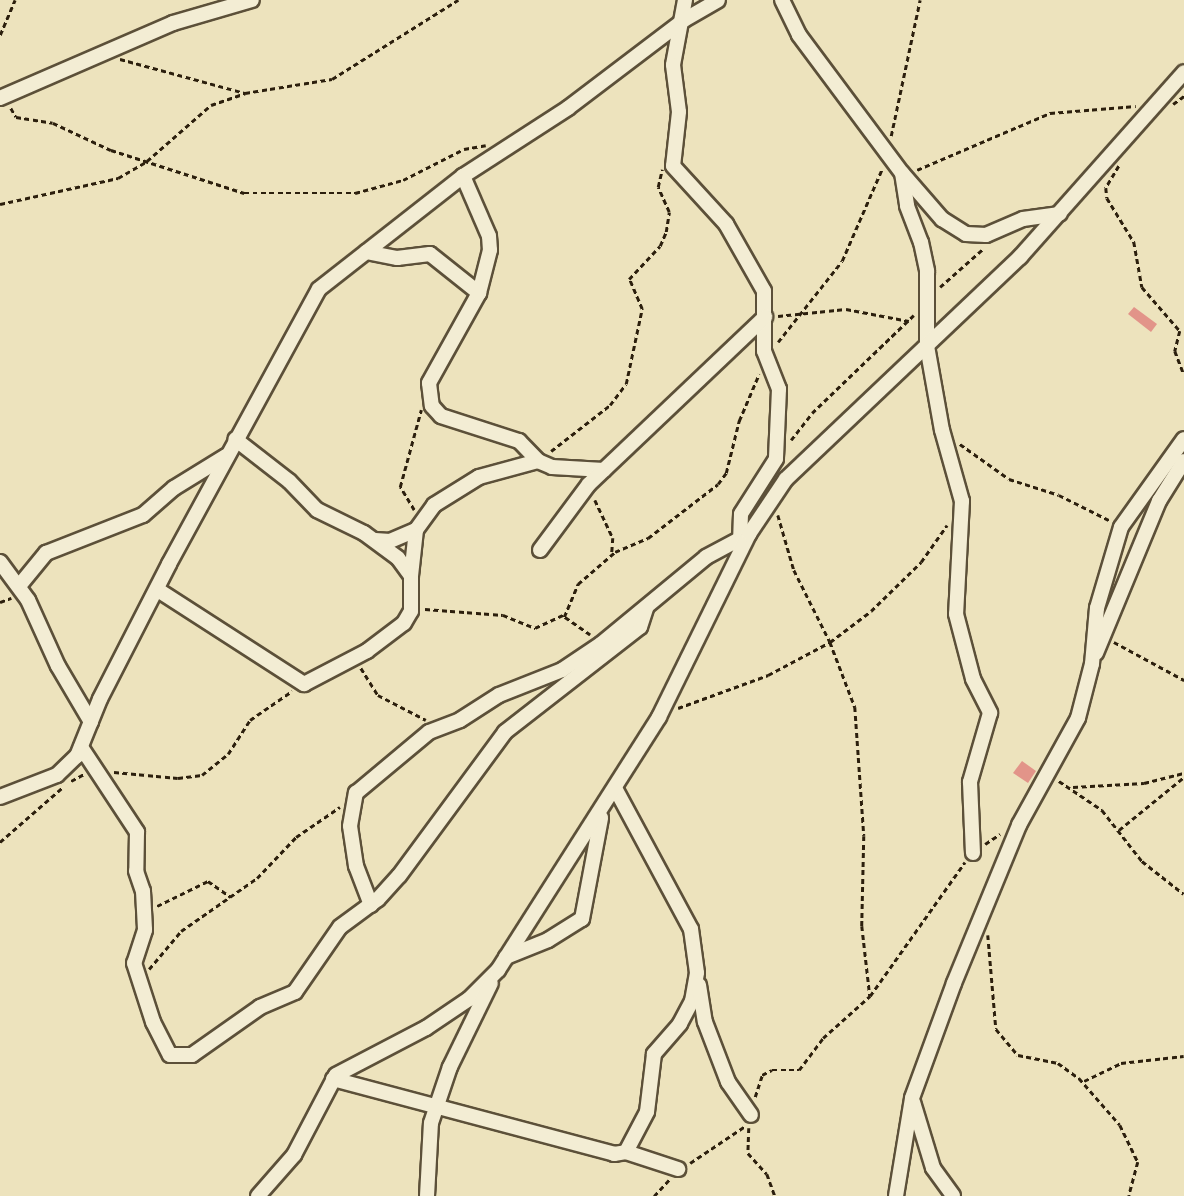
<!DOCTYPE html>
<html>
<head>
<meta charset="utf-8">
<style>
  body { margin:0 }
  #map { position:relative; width:1184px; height:1196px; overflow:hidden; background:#ede3bd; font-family:"Old Standard TT",serif }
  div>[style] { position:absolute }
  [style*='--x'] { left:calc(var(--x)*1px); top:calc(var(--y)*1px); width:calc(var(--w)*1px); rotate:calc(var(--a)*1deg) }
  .building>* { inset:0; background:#e29489 }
  .path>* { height:2.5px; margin-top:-1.25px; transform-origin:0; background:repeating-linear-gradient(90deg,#2c1f0d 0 5px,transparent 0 8.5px) }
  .roads { filter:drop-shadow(2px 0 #5c5039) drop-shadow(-2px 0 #5c5039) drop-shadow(0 2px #5c5039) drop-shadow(0 -2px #5c5039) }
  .minor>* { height:14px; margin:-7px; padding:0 7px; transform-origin:7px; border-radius:7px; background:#f3edd4 }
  span { translate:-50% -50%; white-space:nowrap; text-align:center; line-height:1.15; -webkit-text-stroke:6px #f3edd4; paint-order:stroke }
</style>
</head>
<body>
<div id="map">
  <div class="building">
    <div style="clip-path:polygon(1134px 307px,1157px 324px,1151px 332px,1128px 314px)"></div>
    <div style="clip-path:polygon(1022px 761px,1036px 771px,1028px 783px,1013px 773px)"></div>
  </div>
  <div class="path">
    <div style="--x:0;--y:35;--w:38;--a:-67"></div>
    <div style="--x:120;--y:59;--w:130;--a:15.2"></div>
    <div style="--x:1173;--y:104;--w:14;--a:-36"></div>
    <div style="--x:11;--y:108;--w:10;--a:61"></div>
    <div style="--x:16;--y:117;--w:37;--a:9"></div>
    <div style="--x:53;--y:123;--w:64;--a:25"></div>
    <div style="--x:111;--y:150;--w:140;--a:17.9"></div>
    <div style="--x:244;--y:193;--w:111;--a:0"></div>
    <div style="--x:355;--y:193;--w:50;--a:-15.2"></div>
    <div style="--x:403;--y:180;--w:68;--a:-26.9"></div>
    <div style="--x:464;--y:149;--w:22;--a:-10"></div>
    <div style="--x:891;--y:136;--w:139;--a:-78"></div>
    <div style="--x:1119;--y:166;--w:26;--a:121"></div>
    <div style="--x:1106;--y:188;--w:10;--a:84"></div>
    <div style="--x:1107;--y:198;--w:52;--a:58.5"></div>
    <div style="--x:1134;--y:242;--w:46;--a:79.9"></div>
    <div style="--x:1142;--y:287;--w:58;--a:49.2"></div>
    <div style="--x:1180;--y:331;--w:21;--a:104"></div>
    <div style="--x:1175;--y:351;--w:25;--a:69"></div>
    <div style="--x:917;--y:170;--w:145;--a:-23.2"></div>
    <div style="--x:1050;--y:113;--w:86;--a:-4.7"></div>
    <div style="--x:0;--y:204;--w:121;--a:-12.4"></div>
    <div style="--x:118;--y:178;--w:34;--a:-30"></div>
    <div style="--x:147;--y:161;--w:85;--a:-41.2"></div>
    <div style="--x:211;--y:105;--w:36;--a:-19"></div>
    <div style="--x:245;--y:93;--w:88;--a:-9.1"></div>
    <div style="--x:332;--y:79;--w:149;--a:-32.1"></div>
    <div style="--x:940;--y:287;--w:59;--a:-41.6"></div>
    <div style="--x:778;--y:316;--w:68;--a:-5.9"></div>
    <div style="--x:846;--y:309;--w:64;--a:10.8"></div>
    <div style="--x:778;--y:342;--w:103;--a:-51.7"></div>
    <div style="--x:842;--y:261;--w:100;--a:-66.5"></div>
    <div style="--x:791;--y:440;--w:34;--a:-52"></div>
    <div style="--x:812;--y:413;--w:141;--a:-43.9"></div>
    <div style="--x:960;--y:444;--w:60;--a:35.5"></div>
    <div style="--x:1009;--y:479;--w:52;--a:17.7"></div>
    <div style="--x:1059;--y:495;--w:56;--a:26.6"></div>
    <div style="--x:551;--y:451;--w:75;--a:-37.9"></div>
    <div style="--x:610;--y:405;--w:26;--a:-53"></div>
    <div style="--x:626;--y:384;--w:77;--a:-78"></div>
    <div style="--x:642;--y:309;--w:33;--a:-113"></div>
    <div style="--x:629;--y:279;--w:45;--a:-46.8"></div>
    <div style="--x:660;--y:246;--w:15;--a:-67"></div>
    <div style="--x:666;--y:232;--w:20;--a:-81"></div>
    <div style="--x:669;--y:212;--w:27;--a:-114"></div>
    <div style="--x:658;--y:187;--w:18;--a:-77"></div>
    <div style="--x:595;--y:500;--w:42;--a:64.7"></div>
    <div style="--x:613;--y:538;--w:14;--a:94"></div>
    <div style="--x:414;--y:510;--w:27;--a:-121"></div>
    <div style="--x:400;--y:487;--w:80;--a:-74.7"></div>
    <div style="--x:778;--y:515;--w:57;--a:73.8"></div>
    <div style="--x:794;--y:570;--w:80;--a:63.4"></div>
    <div style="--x:830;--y:642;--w:70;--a:69"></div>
    <div style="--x:855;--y:707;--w:129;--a:86"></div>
    <div style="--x:864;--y:836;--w:90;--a:91.3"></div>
    <div style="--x:862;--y:926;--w:70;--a:83.5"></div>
    <div style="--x:0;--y:602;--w:12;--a:-20"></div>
    <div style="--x:425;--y:609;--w:78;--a:4.4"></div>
    <div style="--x:503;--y:615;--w:35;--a:22"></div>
    <div style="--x:535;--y:628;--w:31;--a:-25"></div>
    <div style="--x:590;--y:635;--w:32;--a:-145"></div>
    <div style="--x:564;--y:617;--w:36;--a:-67"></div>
    <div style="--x:578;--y:584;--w:49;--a:-40.9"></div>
    <div style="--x:615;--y:552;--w:36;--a:-23"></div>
    <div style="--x:648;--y:538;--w:88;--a:-37.6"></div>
    <div style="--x:718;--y:484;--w:14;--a:-54"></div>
    <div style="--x:726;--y:473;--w:54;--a:-76"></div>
    <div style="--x:739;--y:421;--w:51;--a:-66.9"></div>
    <div style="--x:1114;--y:642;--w:80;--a:28.5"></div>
    <div style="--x:361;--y:668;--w:32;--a:58"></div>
    <div style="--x:378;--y:695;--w:54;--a:27.5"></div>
    <div style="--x:678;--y:708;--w:96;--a:-20.1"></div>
    <div style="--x:768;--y:675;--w:70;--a:-28"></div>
    <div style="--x:830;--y:642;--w:51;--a:-37.1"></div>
    <div style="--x:871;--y:611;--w:70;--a:-44.4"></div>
    <div style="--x:921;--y:562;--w:45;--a:-54.9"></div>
    <div style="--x:114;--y:772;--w:64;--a:5.4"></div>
    <div style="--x:178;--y:778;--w:24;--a:-7"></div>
    <div style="--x:202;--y:775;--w:33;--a:-39"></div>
    <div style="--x:228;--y:754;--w:40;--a:-57.1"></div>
    <div style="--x:250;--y:720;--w:51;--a:-34.6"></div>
    <div style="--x:71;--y:781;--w:15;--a:-28"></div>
    <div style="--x:1059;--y:781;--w:52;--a:34"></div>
    <div style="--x:1102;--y:810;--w:65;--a:51.9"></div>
    <div style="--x:1142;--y:861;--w:53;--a:38.2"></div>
    <div style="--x:1073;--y:787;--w:71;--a:-3.2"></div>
    <div style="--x:1144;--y:783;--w:41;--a:-14"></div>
    <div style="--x:1119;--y:830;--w:84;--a:-39.2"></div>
    <div style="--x:0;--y:842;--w:84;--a:-41.1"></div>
    <div style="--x:985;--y:844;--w:18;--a:-34"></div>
    <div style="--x:157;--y:906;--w:57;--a:-26.1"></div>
    <div style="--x:208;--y:881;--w:28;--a:35"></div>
    <div style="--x:988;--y:935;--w:94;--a:85.1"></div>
    <div style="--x:996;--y:1029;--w:34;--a:50"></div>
    <div style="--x:1018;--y:1055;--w:41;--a:11.3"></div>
    <div style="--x:1058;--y:1063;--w:26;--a:36"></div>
    <div style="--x:1079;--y:1078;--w:62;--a:48.9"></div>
    <div style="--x:1120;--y:1125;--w:41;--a:64.1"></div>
    <div style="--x:1138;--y:1162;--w:35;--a:105"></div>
    <div style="--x:149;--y:969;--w:50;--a:-49.9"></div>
    <div style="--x:181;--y:931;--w:93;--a:-34.9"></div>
    <div style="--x:257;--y:878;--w:57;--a:-46.4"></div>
    <div style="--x:296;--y:837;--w:53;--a:-34.3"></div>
    <div style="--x:1084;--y:1081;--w:41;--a:-25.9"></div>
    <div style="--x:1121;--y:1063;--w:63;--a:-6.3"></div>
    <div style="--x:755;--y:1097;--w:23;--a:-72"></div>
    <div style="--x:762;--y:1075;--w:11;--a:-27"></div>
    <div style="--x:772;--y:1070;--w:27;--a:0"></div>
    <div style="--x:799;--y:1070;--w:40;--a:-53"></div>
    <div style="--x:823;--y:1038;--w:63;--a:-41.8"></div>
    <div style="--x:870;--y:996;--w:164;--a:-54.7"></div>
    <div style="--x:749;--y:1128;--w:25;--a:92"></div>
    <div style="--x:748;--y:1153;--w:28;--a:48"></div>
    <div style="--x:767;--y:1174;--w:23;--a:70"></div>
    <div style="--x:690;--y:1163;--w:66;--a:-33.9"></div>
    <div style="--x:654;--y:1196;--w:22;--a:-47"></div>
  </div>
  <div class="roads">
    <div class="minor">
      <div style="--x:685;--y:0;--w:66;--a:100.5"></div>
      <div style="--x:673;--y:65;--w:47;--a:82.7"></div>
      <div style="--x:679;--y:112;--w:54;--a:96.3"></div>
      <div style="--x:673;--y:166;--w:79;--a:47.6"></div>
      <div style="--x:726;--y:224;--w:77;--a:60.4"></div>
      <div style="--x:764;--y:291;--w:60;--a:90"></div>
      <div style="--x:764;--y:351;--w:41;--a:68.5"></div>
      <div style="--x:779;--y:389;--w:70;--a:92.5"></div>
      <div style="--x:776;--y:459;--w:65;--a:122.5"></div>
      <div style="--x:741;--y:514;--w:23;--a:92"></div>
      <div style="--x:782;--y:0;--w:39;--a:64"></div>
      <div style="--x:799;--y:35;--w:172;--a:53.3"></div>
      <div style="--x:902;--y:173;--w:33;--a:81"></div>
      <div style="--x:907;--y:206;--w:39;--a:69"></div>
      <div style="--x:921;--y:242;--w:30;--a:78"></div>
      <div style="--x:927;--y:271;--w:75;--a:90"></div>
      <div style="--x:927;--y:346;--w:85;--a:79.9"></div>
      <div style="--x:942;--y:430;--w:74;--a:74.3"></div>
      <div style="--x:962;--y:501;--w:113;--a:93"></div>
      <div style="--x:956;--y:614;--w:67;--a:75.3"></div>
      <div style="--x:973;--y:679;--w:38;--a:63"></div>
      <div style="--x:990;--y:713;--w:72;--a:106.2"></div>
      <div style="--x:970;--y:782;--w:71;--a:87.6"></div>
      <div style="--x:0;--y:98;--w:189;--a:-23.4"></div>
      <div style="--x:173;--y:23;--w:82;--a:-16.2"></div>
      <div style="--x:903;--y:174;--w:60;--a:49.1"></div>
      <div style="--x:942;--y:219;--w:28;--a:32"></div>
      <div style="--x:966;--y:234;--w:20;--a:3"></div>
      <div style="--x:986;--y:235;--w:40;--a:-23.4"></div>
      <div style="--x:1023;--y:219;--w:37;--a:-8"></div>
      <div style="--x:463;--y:176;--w:65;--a:66.6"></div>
      <div style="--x:489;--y:236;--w:14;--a:86"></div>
      <div style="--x:490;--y:250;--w:44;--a:104.3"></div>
      <div style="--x:479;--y:293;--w:103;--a:119.1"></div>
      <div style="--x:429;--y:383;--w:23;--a:83"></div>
      <div style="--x:432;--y:406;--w:13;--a:48"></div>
      <div style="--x:441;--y:416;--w:82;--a:17.8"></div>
      <div style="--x:519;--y:441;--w:28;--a:46"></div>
      <div style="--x:538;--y:461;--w:15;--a:23"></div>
      <div style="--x:552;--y:467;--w:52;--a:3.3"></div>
      <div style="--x:366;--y:252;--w:32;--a:11"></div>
      <div style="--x:397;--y:258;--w:33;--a:-7"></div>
      <div style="--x:430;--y:254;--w:63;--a:38.5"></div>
      <div style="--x:375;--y:540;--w:15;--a:4"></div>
      <div style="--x:390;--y:541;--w:28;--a:-23"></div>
      <div style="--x:540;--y:550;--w:82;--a:-53.4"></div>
      <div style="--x:589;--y:484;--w:243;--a:-43.5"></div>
      <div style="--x:0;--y:562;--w:47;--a:53.6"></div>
      <div style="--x:28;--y:600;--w:72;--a:65.6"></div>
      <div style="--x:58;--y:666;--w:65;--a:59.5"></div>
      <div style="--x:411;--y:576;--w:46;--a:-83.8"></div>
      <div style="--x:416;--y:530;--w:31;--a:-54"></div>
      <div style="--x:434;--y:505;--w:53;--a:-31.9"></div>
      <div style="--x:479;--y:477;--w:61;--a:-15.2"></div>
      <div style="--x:19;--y:586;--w:43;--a:-50.7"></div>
      <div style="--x:46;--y:553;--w:104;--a:-21.4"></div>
      <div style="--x:143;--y:515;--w:41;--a:-41.1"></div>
      <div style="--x:174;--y:488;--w:61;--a:-31.6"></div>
      <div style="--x:158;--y:590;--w:174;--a:32.8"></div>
      <div style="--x:304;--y:684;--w:71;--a:-27.6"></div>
      <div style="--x:367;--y:651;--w:46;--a:-37.1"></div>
      <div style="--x:404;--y:623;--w:14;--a:-60"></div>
      <div style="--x:411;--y:611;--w:35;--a:-90"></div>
      <div style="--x:411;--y:576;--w:22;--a:-126"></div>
      <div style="--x:398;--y:558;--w:42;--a:-143.7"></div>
      <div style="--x:364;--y:533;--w:52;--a:-153.9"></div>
      <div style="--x:317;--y:510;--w:40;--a:-134"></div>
      <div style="--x:289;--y:481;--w:68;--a:-142.1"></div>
      <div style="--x:1096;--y:653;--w:165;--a:-67.5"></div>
      <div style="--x:1159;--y:501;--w:47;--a:-58"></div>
      <div style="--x:81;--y:747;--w:102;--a:56.6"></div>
      <div style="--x:137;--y:832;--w:39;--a:91"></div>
      <div style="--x:136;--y:871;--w:21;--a:71"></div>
      <div style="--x:143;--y:891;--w:39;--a:87"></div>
      <div style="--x:145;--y:930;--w:35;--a:108"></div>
      <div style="--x:134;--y:963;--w:62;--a:72.1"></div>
      <div style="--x:153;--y:1022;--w:37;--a:63"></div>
      <div style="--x:170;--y:1055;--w:22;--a:0"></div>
      <div style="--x:192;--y:1055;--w:83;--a:-35.2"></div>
      <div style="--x:260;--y:1007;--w:38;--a:-23"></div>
      <div style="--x:295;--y:992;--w:79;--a:-55.3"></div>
      <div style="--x:340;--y:927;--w:47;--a:-36.4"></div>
      <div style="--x:378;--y:899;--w:31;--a:-48"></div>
      <div style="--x:399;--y:876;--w:179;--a:-53.6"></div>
      <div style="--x:505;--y:732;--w:171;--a:-37.9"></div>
      <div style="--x:640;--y:627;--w:20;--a:-72"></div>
      <div style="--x:615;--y:788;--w:160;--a:61.7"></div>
      <div style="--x:691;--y:929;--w:44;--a:82.2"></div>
      <div style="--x:697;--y:973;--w:28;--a:100"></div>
      <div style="--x:692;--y:1001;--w:26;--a:118"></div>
      <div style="--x:680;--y:1024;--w:40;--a:131"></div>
      <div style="--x:654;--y:1054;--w:58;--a:96.9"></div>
      <div style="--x:647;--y:1112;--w:45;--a:117.7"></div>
      <div style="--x:0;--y:797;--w:61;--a:-21.1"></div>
      <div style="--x:57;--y:775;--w:28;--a:-44"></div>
      <div style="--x:77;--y:756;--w:61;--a:-68"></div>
      <div style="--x:100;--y:699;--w:152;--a:-62.9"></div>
      <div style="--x:169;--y:564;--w:313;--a:-61.4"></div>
      <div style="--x:319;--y:289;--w:183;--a:-38.1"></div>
      <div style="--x:463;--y:176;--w:125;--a:-32.9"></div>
      <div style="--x:568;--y:108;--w:146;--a:-37.2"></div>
      <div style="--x:684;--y:20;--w:39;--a:-30"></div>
      <div style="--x:371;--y:905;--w:42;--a:-111"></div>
      <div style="--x:356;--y:866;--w:40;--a:-98.5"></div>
      <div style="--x:350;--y:826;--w:34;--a:-80"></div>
      <div style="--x:356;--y:793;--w:95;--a:-39.9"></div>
      <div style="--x:429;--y:732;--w:33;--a:-21"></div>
      <div style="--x:460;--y:720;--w:46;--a:-32.7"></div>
      <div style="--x:499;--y:695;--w:68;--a:-21.6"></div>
      <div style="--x:562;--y:670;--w:47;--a:-33.7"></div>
      <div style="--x:601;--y:644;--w:136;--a:-39.6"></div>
      <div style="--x:706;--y:557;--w:49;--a:-28.1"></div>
      <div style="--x:506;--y:957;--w:45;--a:-22"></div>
      <div style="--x:548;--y:940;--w:40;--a:-32"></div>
      <div style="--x:582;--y:919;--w:103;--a:-79.3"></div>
      <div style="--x:699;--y:985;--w:37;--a:81"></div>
      <div style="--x:705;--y:1022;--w:64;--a:69"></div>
      <div style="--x:728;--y:1082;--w:40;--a:55.1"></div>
      <div style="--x:333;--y:1079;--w:291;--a:14.9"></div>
      <div style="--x:614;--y:1154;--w:12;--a:-9"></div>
      <div style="--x:626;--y:1152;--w:55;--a:18.1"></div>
      <div style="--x:913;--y:1102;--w:69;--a:73.1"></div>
      <div style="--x:933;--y:1168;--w:34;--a:54"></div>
      <div style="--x:258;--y:1196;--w:55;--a:-48.7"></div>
      <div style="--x:294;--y:1155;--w:90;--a:-62.3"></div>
      <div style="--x:336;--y:1075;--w:102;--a:-27.6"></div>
      <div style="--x:426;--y:1028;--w:52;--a:-34"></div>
      <div style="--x:469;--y:999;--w:41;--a:-45"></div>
      <div style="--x:498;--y:970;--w:300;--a:-57.5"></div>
      <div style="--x:659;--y:717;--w:204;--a:-63.8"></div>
      <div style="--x:749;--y:534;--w:66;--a:-56.1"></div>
      <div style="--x:786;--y:479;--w:323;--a:-43.5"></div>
      <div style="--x:1020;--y:257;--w:247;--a:-48.4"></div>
      <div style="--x:427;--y:1196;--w:73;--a:-86.9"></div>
      <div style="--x:431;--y:1123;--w:59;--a:-71.3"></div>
      <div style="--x:450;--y:1067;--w:93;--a:-64"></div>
      <div style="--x:896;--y:1196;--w:99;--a:-80.7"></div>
      <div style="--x:912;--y:1098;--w:122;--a:-69.9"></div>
      <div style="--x:954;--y:983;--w:171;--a:-67.6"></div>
      <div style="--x:1019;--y:825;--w:122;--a:-61.1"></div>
      <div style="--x:1078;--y:718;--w:56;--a:-75.5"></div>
      <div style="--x:1092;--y:664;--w:56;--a:-84.9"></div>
      <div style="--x:1097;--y:608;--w:84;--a:-73.5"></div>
      <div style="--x:1121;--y:527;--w:108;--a:-54.4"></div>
    </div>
  </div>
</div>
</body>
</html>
